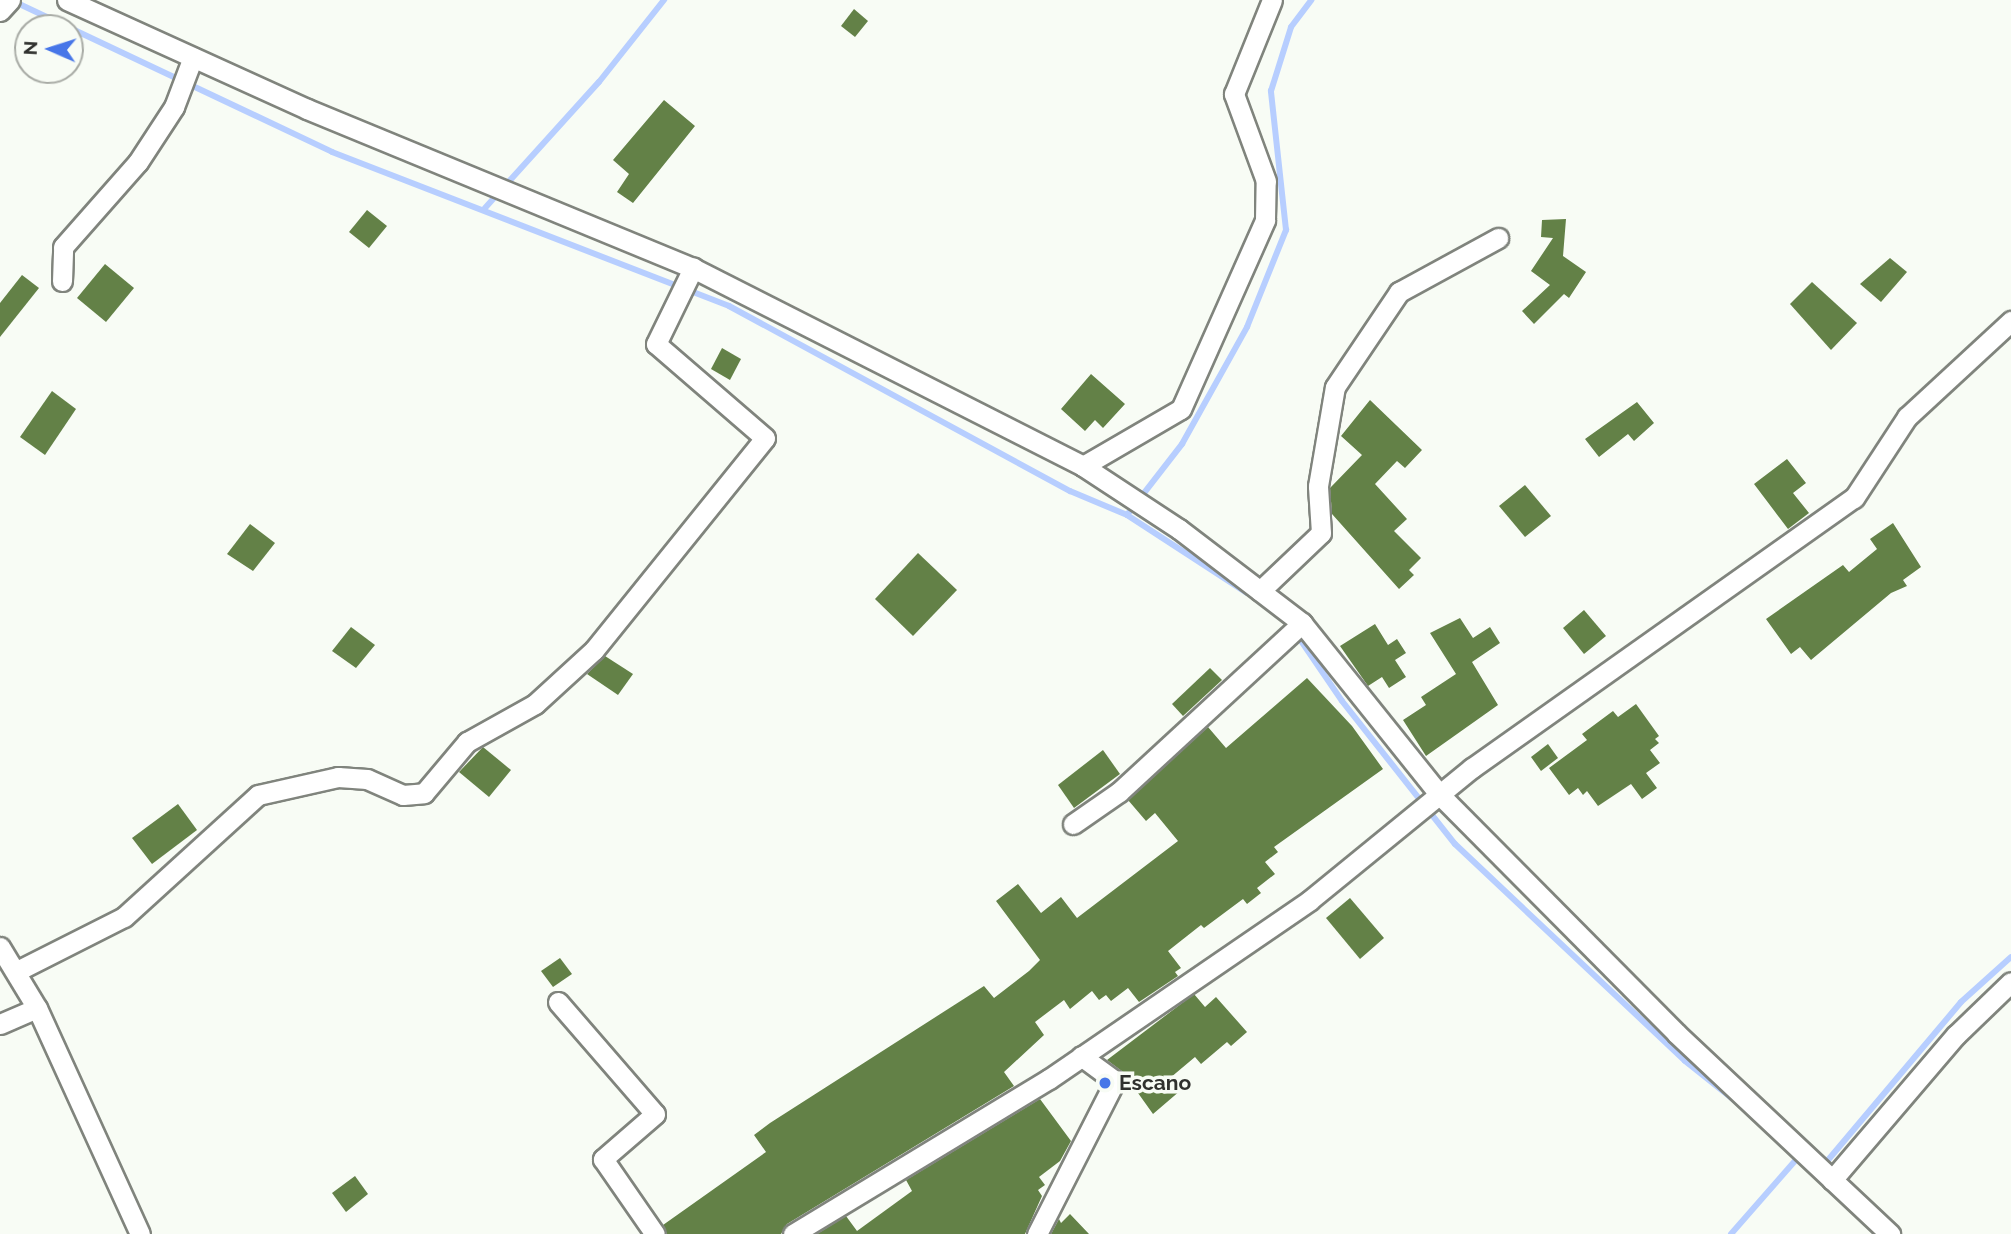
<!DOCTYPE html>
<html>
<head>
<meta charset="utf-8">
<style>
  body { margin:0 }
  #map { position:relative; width:2011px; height:1234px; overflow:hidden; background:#f8fcf5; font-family:Raleway,sans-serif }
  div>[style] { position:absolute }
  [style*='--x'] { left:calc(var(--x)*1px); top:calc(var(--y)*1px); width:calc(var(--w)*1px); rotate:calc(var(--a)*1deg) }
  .stream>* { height:6px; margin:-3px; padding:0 3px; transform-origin:3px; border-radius:3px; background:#b7ceff }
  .building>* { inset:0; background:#638147 }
  .roads { filter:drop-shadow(2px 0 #80847d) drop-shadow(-2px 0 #80847d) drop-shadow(0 2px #80847d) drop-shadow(0 -2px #80847d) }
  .street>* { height:19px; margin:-9.5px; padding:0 9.5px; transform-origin:9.5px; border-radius:9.5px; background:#fff }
  .dots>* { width:19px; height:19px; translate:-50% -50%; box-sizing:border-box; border:4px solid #f8fcf5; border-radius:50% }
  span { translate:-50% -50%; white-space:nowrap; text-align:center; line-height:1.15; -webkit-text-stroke:7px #f8fcf5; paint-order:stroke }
  .poi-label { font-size:21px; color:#30312e; font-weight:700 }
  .left { translate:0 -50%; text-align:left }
  .north { position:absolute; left:14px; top:14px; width:70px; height:70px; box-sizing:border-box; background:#f8fcf5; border:2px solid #a8aba5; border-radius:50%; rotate:273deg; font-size:19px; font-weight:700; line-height:28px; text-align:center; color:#30312e }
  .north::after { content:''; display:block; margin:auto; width:24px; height:32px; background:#4776e8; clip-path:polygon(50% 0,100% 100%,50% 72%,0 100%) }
</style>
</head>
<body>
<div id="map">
  <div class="stream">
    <div style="--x:13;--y:1;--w:353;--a:25.3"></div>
    <div style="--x:332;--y:152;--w:426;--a:21.2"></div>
    <div style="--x:729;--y:306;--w:388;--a:28.5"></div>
    <div style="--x:1070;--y:491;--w:62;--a:22.8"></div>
    <div style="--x:1127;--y:515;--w:143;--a:33"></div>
    <div style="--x:485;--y:208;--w:170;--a:-47.9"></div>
    <div style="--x:599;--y:82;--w:105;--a:-51.6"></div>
    <div style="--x:1127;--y:515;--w:90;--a:-52.2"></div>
    <div style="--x:1182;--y:444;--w:134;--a:-60.9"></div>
    <div style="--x:1247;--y:327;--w:105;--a:-68.1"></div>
    <div style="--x:1286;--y:230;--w:140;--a:-96.2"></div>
    <div style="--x:1271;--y:91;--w:67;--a:-72.6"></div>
    <div style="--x:1291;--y:27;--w:34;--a:-53"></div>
    <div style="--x:1295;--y:632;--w:83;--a:55.7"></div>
    <div style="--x:1342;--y:701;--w:182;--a:51.7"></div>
    <div style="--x:1455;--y:844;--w:316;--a:43.3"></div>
    <div style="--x:1685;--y:1061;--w:69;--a:38.5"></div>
    <div style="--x:1823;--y:1166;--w:214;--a:-49.9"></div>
    <div style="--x:1961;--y:1002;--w:67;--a:-42"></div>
    <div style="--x:1731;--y:1234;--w:106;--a:-48.8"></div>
  </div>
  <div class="building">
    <div style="clip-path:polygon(854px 9px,868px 21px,855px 37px,841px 26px)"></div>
    <div style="clip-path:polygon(664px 100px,695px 126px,633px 203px,617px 192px,629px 174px,613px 160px)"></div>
    <div style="clip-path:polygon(367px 210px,387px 226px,369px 248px,349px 232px)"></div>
    <div style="clip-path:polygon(1566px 219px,1563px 256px,1586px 272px,1569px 298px,1564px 294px,1534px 324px,1522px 311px,1550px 285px,1531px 271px,1553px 238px,1541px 237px,1542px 220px)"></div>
    <div style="clip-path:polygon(1890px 258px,1907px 272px,1881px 302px,1860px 284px)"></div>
    <div style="clip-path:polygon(105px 264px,134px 288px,106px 322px,77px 298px)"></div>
    <div style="clip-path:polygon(22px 275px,39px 288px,0 337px,0 303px)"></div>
    <div style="clip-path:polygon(1812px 282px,1857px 323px,1831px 350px,1790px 304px)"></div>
    <div style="clip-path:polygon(722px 348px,741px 359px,730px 380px,711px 369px)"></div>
    <div style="clip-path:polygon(1091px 374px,1125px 404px,1103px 428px,1095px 420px,1085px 431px,1061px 409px)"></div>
    <div style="clip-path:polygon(52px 391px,76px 409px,45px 455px,20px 437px)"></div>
    <div style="clip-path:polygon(1370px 400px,1422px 450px,1405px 468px,1397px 461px,1375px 484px,1407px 519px,1394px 531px,1421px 558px,1409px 570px,1414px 575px,1399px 589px,1332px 514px,1330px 488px,1362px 455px,1341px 436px)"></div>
    <div style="clip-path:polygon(1637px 402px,1654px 423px,1634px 441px,1628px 434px,1599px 457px,1585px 439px)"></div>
    <div style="clip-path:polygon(1787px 459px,1806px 483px,1793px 493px,1809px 513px,1788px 529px,1754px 484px)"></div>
    <div style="clip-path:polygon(1525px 485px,1551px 516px,1525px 537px,1499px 506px)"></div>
    <div style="clip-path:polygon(1893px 523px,1921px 567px,1903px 580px,1907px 586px,1891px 593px,1811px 660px,1800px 647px,1791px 654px,1766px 619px,1843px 565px,1849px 572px,1877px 549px,1870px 539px)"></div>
    <div style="clip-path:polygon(250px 524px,275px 543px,253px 571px,227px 554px)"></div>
    <div style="clip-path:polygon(918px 553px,957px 590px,913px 636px,875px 599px)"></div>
    <div style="clip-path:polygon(1584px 610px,1606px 636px,1584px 654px,1563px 628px)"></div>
    <div style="clip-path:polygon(1460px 618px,1473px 638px,1490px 627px,1500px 643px,1472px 662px,1498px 705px,1426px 756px,1403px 720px,1426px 705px,1421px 697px,1456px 674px,1430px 633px)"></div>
    <div style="clip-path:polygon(1375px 624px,1388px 645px,1397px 639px,1406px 653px,1395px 660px,1406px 677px,1389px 688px,1382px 677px,1368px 686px,1340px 646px)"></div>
    <div style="clip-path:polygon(351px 627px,375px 645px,356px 668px,332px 651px)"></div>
    <div style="clip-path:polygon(605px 656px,633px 674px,618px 695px,587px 674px)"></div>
    <div style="clip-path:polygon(1210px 668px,1222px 680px,1183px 716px,1172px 704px)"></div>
    <div style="clip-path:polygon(1307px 678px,1352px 726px,1383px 769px,1274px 847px,1278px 852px,1265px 862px,1275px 874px,1257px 888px,1261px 893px,1247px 904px,1243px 899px,1204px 928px,1201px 925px,1168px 951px,1181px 968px,1175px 972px,1178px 976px,1139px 1002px,1128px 988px,1111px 1001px,1106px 995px,1099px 1000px,1092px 991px,1070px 1009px,1064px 1000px,1035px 1022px,1044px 1035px,1004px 1072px,1014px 1086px,787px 1224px,781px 1234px,667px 1234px,663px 1225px,766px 1152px,754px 1135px,770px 1123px,984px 986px,994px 998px,1029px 971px,1040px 960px,996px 901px,1018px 884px,1041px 913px,1061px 897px,1077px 918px,1178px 841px,1155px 813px,1146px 821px,1128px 800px,1208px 727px,1226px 748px)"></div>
    <div style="clip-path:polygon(1636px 704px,1659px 736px,1655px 739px,1659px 743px,1650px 750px,1660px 763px,1646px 773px,1657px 788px,1642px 799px,1631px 784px,1598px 806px,1587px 791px,1583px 795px,1578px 788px,1569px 795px,1549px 768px,1587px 740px,1582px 734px,1613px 711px,1618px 717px)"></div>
    <div style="clip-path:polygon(1548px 744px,1558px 758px,1541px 771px,1531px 757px)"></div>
    <div style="clip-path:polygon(483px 747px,511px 770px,489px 797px,459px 772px)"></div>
    <div style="clip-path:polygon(1103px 750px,1120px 774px,1074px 808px,1058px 785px)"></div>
    <div style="clip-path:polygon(178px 804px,197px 830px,152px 864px,132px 838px)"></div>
    <div style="clip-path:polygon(1350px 898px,1384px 938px,1360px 959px,1326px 918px)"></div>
    <div style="clip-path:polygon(560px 958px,572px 974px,553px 987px,541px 971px)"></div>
    <div style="clip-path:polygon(1194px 994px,1205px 1007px,1216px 997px,1247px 1032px,1231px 1046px,1227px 1042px,1201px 1064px,1195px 1057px,1170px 1078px,1181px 1090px,1153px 1114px,1123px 1072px,1107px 1060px)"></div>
    <div style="clip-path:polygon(1040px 1099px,1071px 1141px,1060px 1161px,1039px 1177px,1045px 1185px,1038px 1190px,1042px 1196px,1025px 1234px,817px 1234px,846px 1216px,857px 1231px,912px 1191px,906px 1180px)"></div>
    <div style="clip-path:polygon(355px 1176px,368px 1194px,346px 1212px,332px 1193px)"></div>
    <div style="clip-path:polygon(1070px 1214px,1089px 1234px,1051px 1234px,1059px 1219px,1061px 1223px)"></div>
  </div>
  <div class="roads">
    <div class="street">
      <div style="--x:67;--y:0;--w:264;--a:24.4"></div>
      <div style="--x:307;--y:109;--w:417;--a:22.4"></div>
      <div style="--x:693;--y:268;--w:437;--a:26.9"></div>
      <div style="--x:1083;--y:466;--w:115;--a:33.3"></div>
      <div style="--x:1179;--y:529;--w:155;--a:37.4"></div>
      <div style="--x:1302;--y:623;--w:218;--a:51.3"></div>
      <div style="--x:1438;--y:793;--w:338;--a:45.2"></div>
      <div style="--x:1676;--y:1033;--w:294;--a:43.2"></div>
      <div style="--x:0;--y:11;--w:15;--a:-48"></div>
      <div style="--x:62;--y:281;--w:34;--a:-88"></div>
      <div style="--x:63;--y:247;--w:113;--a:-48.6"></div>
      <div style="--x:138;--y:162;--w:66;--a:-56.8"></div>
      <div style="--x:174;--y:107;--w:53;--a:-69.2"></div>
      <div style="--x:1083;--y:466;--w:113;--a:-30.2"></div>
      <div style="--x:1181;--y:409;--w:207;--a:-66"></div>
      <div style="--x:1265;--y:220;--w:39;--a:-89"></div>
      <div style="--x:1266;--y:181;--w:93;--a:-110.2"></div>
      <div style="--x:1234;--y:94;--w:101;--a:-68"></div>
      <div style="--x:1260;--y:591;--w:84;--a:-43.6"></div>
      <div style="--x:1321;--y:533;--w:47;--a:-93.7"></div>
      <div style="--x:1318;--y:486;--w:100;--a:-80.3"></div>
      <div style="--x:1335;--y:387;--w:115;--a:-56"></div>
      <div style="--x:1399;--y:292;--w:113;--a:-28.6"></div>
      <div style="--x:1073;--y:824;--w:56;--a:-34.8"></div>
      <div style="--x:1119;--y:792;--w:249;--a:-42.7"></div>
      <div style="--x:0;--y:947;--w:71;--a:58.8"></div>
      <div style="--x:37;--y:1008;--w:248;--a:65.5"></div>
      <div style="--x:17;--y:971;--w:120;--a:-26.8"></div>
      <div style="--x:124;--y:917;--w:181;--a:-42.3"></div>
      <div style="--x:258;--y:795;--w:82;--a:-12.7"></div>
      <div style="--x:338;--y:777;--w:29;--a:4"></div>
      <div style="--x:367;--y:779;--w:39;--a:24"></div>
      <div style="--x:403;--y:795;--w:21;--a:-5"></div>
      <div style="--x:424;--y:793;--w:67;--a:-49.9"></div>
      <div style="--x:467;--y:742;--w:78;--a:-29.2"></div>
      <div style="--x:535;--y:704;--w:80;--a:-42.5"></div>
      <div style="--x:594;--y:650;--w:272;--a:-51.1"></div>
      <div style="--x:765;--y:438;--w:144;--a:-139.2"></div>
      <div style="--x:656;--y:344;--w:85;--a:-64"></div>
      <div style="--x:558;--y:1002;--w:148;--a:49.1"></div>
      <div style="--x:655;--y:1114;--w:69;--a:139.1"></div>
      <div style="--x:603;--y:1159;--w:91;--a:55.3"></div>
      <div style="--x:0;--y:1024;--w:40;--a:-23.4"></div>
      <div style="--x:1832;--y:1180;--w:191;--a:-49.5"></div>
      <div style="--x:1956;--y:1035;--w:76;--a:-43.9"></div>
      <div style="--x:793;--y:1234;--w:299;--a:-31.2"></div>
      <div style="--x:1049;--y:1079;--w:316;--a:-34.4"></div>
      <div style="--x:1310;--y:900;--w:209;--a:-39.2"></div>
      <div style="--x:1472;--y:768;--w:468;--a:-35.3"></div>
      <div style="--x:1854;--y:498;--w:97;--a:-56.8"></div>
      <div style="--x:1907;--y:417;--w:142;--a:-42.7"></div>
      <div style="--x:1037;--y:1234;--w:172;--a:-63"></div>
      <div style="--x:1115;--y:1081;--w:42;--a:-143.7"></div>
    </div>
  </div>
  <div class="dots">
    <div style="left:1105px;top:1083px;background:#4776e8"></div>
  </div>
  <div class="poi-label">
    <span class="left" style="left:1119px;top:1083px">Escano</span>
  </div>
  <div class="north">N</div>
</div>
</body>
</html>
